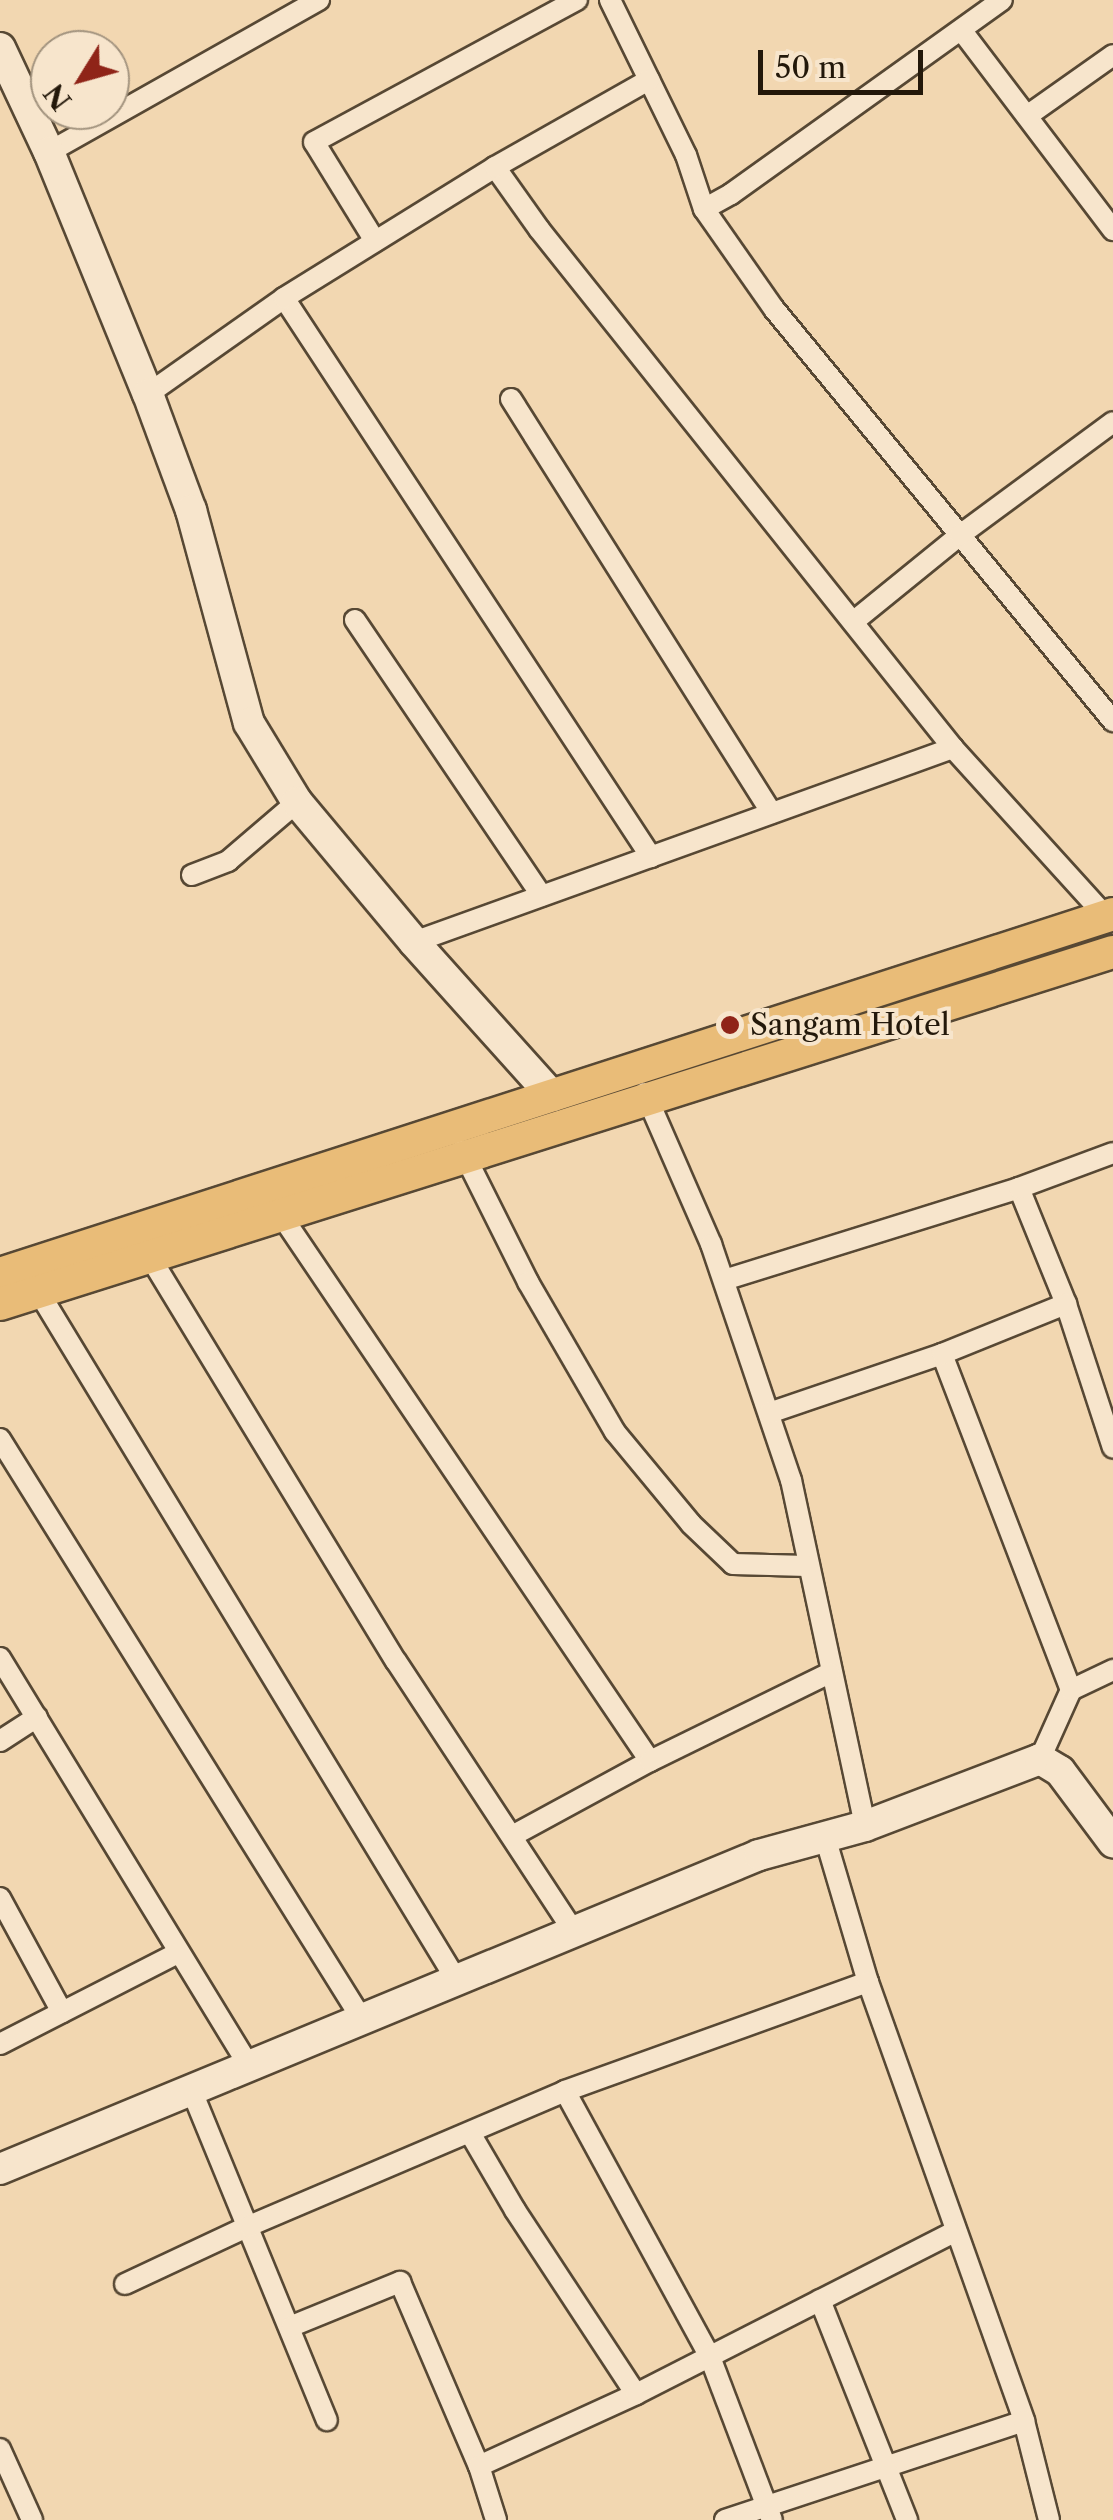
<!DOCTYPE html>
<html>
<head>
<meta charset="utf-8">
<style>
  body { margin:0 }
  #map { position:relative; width:1113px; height:2520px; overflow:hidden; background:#f2d7b1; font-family:"Libre Caslon Text",serif }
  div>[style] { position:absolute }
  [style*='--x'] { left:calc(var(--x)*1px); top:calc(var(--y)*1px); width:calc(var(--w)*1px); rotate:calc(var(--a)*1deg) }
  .roads { filter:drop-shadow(2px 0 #574834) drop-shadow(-2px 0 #574834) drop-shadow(0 2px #574834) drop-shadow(0 -2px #574834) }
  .street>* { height:20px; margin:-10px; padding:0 10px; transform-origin:10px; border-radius:10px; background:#f7e5cc }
  .secondary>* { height:30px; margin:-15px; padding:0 15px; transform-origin:15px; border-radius:15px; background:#f7e5cc }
  .primary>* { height:32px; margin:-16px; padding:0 16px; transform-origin:16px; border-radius:16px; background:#e9bc78 }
  .dots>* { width:28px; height:28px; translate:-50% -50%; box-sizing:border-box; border:5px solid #f7e5cc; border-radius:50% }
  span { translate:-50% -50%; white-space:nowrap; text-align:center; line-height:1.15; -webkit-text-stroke:8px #f7e5cc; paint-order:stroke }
  .poi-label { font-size:30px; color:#23180a }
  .left { translate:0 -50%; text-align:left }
  .north { position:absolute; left:30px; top:30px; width:100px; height:100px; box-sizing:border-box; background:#f7e5cc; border:2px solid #a2937e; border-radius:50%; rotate:233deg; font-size:28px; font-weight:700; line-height:40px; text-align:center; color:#23180a }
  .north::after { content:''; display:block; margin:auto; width:35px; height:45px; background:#8f2418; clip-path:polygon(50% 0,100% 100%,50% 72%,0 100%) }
  .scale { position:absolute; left:758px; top:50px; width:165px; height:45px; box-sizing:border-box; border:5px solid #23180a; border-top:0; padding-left:12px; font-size:30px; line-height:35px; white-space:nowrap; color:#23180a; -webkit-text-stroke:8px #f7e5cc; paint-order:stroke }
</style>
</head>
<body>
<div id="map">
  <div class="roads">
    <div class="street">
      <div style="--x:610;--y:0;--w:173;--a:63.9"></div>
      <div style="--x:686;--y:155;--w:57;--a:71.6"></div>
      <div style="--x:704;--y:209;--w:122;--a:55"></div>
      <div style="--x:774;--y:309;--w:534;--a:50.55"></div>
      <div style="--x:962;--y:31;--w:250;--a:52.8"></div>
      <div style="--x:1027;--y:116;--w:105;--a:-35.3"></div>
      <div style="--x:49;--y:152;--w:310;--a:-29.4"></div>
      <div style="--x:495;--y:167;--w:76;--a:54.6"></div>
      <div style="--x:539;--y:229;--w:664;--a:51.42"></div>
      <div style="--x:953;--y:748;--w:228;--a:47.8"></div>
      <div style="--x:704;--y:209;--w:31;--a:-29"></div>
      <div style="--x:731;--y:194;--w:333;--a:-35.6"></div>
      <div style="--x:375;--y:241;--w:116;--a:-121.6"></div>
      <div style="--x:314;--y:142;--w:299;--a:-28.4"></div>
      <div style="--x:284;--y:298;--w:669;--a:56.71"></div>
      <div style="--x:148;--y:394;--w:166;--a:-35.2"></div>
      <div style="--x:284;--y:298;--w:248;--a:-31.8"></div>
      <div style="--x:495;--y:167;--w:177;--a:-29.5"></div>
      <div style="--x:511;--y:399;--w:489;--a:57.8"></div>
      <div style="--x:355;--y:620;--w:333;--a:55.9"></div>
      <div style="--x:853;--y:622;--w:138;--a:-39.1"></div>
      <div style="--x:960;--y:535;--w:190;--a:-36.4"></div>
      <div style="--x:192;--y:875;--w:39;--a:-21"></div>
      <div style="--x:228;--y:861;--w:91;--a:-40.5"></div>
      <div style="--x:414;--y:942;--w:573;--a:-19.8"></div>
      <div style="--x:645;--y:1093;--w:165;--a:66.4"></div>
      <div style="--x:711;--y:1244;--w:249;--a:71.3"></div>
      <div style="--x:791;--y:1480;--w:354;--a:77.9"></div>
      <div style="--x:462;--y:1150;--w:148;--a:63.4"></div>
      <div style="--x:528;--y:1282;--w:173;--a:59.9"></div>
      <div style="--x:615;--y:1432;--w:119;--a:50.4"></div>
      <div style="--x:691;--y:1524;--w:58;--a:43.6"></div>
      <div style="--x:733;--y:1564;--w:74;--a:1.5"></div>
      <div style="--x:1019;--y:1188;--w:125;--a:67.9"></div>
      <div style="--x:1066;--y:1304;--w:151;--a:71.9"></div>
      <div style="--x:281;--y:1215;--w:659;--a:55.95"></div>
      <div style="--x:150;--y:1257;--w:473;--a:58.7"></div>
      <div style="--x:396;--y:1661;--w:324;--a:56.7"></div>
      <div style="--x:724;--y:1280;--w:309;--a:-17.3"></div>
      <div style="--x:1019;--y:1188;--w:100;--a:-20.4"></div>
      <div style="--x:35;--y:1286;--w:813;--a:58.73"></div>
      <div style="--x:942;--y:1354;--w:360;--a:69"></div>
      <div style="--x:769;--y:1413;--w:183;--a:-18.8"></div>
      <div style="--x:942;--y:1354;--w:134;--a:-22"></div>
      <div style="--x:0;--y:1439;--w:686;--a:58.05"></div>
      <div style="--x:0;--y:1658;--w:476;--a:58.6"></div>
      <div style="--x:0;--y:1741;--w:44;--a:-33"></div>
      <div style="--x:1040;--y:1759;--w:76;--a:-65.8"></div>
      <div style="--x:1071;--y:1690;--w:47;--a:-25.5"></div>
      <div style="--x:512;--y:1836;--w:157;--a:-28.5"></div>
      <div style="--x:650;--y:1761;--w:200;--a:-26.1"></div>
      <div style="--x:825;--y:1837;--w:151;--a:73.5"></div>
      <div style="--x:0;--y:1898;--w:130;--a:61.5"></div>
      <div style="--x:0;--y:2044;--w:200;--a:-27.1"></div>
      <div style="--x:191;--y:2089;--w:358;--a:67.7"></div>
      <div style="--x:565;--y:2091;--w:303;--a:61.4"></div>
      <div style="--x:710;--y:2357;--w:174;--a:69.2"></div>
      <div style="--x:470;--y:2133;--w:89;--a:59.7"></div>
      <div style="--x:515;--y:2210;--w:220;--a:56.7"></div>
      <div style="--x:125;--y:2284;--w:137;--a:-25.1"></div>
      <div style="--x:249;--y:2226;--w:344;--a:-23.1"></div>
      <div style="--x:565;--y:2091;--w:322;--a:-19.8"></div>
      <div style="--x:868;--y:1982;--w:466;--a:70.4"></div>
      <div style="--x:1024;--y:2421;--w:315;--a:161.7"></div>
      <div style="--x:820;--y:2300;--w:237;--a:68.4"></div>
      <div style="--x:292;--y:2326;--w:117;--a:-22.2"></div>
      <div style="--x:400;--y:2282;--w:200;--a:66.8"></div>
      <div style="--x:479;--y:2466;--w:57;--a:72.5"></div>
      <div style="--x:1024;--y:2421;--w:102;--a:75.8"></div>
      <div style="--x:0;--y:2449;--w:78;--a:65.7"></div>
      <div style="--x:479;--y:2466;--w:173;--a:-24.6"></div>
      <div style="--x:636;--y:2394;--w:359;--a:-27"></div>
    </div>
    <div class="secondary">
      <div style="--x:0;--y:48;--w:115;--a:64.8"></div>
      <div style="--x:49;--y:152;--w:261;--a:67.8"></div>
      <div style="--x:148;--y:394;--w:124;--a:69.7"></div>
      <div style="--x:191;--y:510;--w:221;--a:74.8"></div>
      <div style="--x:249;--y:723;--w:92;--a:58.7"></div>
      <div style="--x:297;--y:802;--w:182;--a:50.1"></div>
      <div style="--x:414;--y:942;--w:207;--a:48.1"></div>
      <div style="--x:0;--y:2169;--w:821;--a:-22.47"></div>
      <div style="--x:759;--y:1855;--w:110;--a:-15.3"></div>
      <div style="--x:865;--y:1826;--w:187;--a:-20.9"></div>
      <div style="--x:1040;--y:1759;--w:23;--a:31"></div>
      <div style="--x:1060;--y:1771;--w:89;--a:53.3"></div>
    </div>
    <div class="primary">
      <div style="--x:0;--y:1274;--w:1170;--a:-17.92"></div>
      <div style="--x:0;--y:1304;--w:1167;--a:-17.55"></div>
    </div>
  </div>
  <div class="dots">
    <div style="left:730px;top:1025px;background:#8f2418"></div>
  </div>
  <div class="poi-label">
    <span class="left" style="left:750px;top:1025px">Sangam Hotel</span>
  </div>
  <div class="north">N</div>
  <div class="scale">50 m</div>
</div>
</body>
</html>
